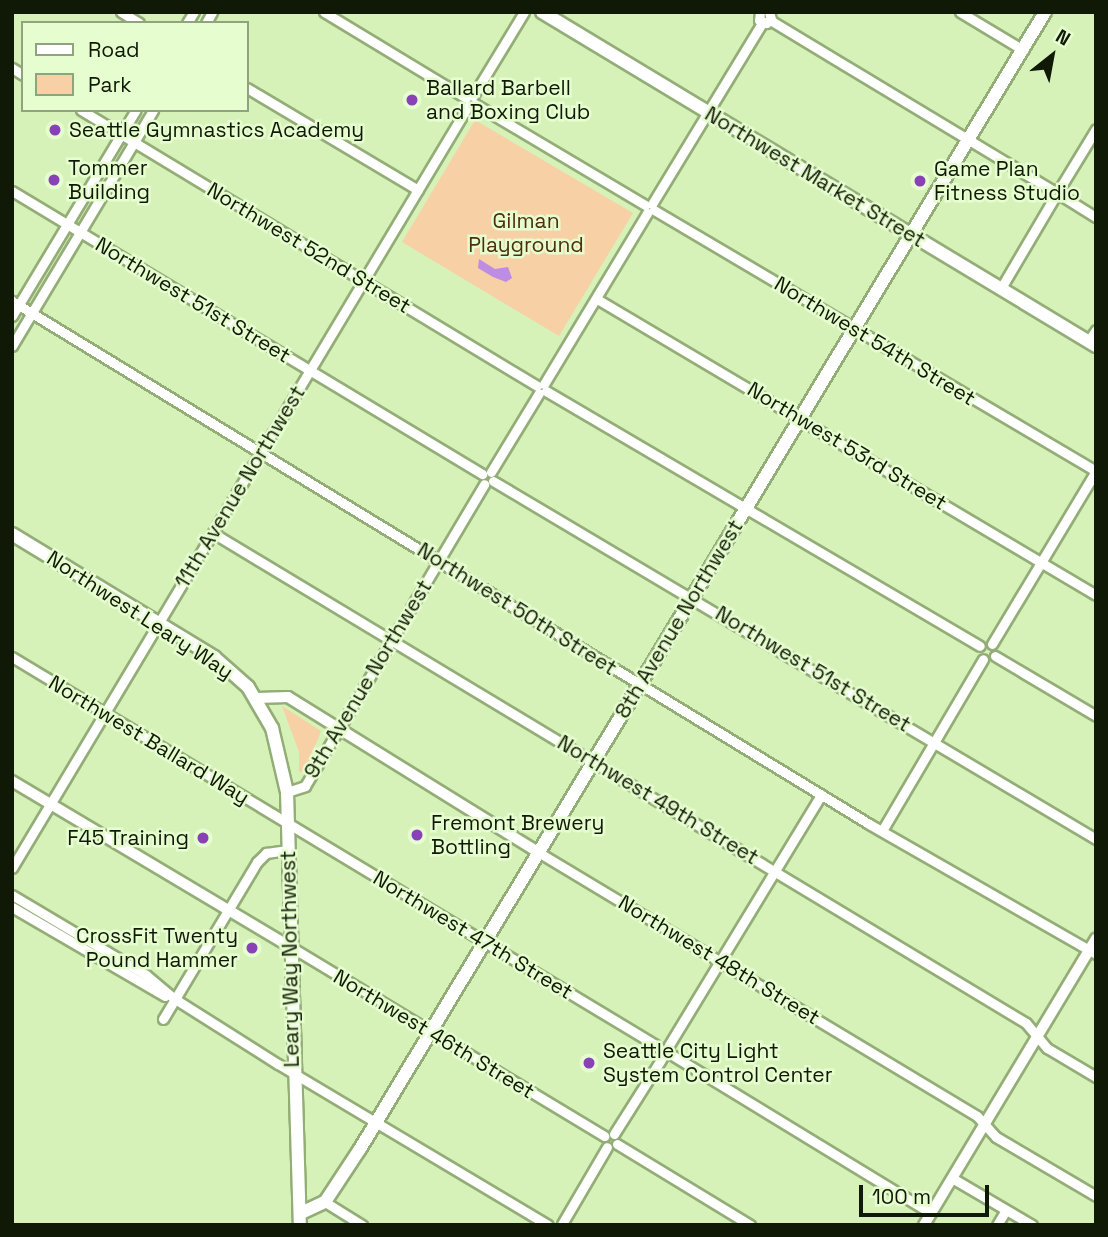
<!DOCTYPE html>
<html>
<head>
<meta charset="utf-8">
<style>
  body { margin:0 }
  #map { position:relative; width:1108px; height:1237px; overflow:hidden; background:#d6f2b9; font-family:"Space Grotesk",sans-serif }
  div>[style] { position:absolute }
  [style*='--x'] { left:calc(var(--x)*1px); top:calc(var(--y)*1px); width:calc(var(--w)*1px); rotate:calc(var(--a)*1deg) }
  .green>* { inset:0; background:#f8d0a5 }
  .water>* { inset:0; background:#bd8ce3 }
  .roads { filter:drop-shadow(2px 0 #93ad77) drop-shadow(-2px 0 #93ad77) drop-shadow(0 2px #93ad77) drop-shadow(0 -2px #93ad77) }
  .minor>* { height:9px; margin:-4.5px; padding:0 4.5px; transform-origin:4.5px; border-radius:4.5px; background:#fff }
  .tertiary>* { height:10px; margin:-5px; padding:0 5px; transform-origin:5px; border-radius:5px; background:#fff }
  .secondary>* { height:12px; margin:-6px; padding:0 6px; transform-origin:6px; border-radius:6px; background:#fff }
  .dots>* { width:19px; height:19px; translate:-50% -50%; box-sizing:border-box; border:4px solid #e6fdcf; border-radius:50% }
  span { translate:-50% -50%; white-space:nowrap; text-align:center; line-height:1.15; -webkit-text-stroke:5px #e6fdcf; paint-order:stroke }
  .poi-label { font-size:21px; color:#101905 }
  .left { translate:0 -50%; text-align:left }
  .right { translate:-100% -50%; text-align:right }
  .street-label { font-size:21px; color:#101905 }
  .park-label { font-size:21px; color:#4c300a }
  .frame { position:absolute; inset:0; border:14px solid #101905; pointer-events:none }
  .legend { position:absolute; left:21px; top:21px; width:228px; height:91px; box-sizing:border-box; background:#e6fdcf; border:2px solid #90a27e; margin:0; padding:9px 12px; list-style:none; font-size:21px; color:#101905 }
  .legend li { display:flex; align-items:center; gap:14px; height:35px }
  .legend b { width:35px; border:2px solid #90a27e }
  .north { position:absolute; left:1017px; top:21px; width:70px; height:70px; -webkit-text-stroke:5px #e6fdcf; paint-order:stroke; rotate:31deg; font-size:19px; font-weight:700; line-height:28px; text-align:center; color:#101905 }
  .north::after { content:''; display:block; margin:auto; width:24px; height:32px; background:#101905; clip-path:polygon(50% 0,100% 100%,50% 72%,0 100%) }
  .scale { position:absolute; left:859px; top:1185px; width:130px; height:32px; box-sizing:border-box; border:4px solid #101905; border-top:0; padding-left:9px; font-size:21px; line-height:24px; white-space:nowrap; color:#101905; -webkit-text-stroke:5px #e6fdcf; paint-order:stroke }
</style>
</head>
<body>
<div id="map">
  <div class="green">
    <div style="clip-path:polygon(475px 120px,633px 213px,559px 336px,402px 242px)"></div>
    <div style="clip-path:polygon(282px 706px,321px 731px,305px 771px,299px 772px,299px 752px)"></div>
  </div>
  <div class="water">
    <div style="clip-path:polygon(479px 259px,495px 269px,508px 267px,512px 278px,506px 282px,493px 277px,478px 268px)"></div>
  </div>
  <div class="roads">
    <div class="minor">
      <div style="--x:121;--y:12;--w:21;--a:31"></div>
      <div style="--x:324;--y:12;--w:166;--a:31.2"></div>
      <div style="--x:760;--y:12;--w:8;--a:97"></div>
      <div style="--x:759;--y:20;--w:8;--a:23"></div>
      <div style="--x:766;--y:23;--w:6;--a:-39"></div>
      <div style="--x:771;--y:19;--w:7;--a:-106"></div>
      <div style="--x:960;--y:12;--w:74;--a:31.1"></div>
      <div style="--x:770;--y:20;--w:329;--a:31.1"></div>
      <div style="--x:187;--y:23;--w:13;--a:-58"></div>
      <div style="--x:206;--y:23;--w:13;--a:-61"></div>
      <div style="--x:12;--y:68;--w:13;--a:32"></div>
      <div style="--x:247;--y:88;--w:199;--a:30.8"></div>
      <div style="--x:473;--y:96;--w:98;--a:-58.7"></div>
      <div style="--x:475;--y:104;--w:198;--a:30.7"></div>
      <div style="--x:81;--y:110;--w:533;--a:31.18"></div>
      <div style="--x:1060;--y:188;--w:69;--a:-58.6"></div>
      <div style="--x:12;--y:191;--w:549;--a:31.05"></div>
      <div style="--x:1062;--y:196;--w:40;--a:32"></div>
      <div style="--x:652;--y:204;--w:212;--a:-58.7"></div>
      <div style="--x:654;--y:210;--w:513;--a:30.56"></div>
      <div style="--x:1001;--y:288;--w:104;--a:-59.5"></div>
      <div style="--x:597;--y:299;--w:580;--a:30.68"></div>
      <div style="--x:12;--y:301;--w:1004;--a:31.39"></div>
      <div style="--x:869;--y:824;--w:262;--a:29.8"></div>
      <div style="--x:12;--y:316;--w:240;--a:-59"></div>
      <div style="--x:1089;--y:340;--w:12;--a:-55"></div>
      <div style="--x:12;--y:346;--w:275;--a:-59.1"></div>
      <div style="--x:544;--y:384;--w:200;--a:-58.9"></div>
      <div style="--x:546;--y:391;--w:503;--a:30.44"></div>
      <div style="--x:491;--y:472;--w:92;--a:-58.7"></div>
      <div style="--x:493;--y:481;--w:701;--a:30.7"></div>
      <div style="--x:213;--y:533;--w:949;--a:31.08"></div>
      <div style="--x:1026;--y:1023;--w:33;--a:50"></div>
      <div style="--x:1047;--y:1048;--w:57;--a:30.6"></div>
      <div style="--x:992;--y:644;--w:202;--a:-59"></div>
      <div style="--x:995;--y:656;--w:117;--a:30.7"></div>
      <div style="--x:12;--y:657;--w:755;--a:31.08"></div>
      <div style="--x:287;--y:792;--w:19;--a:-18"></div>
      <div style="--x:305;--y:786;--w:351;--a:-59.3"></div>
      <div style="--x:883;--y:829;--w:197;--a:-59.5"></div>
      <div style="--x:538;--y:852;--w:512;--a:31.02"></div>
      <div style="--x:977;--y:1116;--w:28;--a:48"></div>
      <div style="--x:996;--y:1137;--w:116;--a:30.5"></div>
      <div style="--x:12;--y:868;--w:888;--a:-59.1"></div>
      <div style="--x:12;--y:895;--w:156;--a:30.8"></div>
      <div style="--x:146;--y:975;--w:38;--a:40"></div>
      <div style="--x:175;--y:999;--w:122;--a:32.3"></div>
      <div style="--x:278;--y:1064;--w:314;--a:30.8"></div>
      <div style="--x:12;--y:907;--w:177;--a:30.2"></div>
      <div style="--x:291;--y:947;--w:366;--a:31.1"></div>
      <div style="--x:163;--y:1019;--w:183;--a:-59.1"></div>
      <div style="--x:257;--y:862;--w:13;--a:-45"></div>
      <div style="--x:266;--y:853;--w:22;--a:-8"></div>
      <div style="--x:669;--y:1045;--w:293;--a:-58.7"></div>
      <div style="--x:672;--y:1055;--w:303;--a:31.4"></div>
      <div style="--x:614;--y:1134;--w:90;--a:-57.7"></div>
      <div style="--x:617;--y:1144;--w:156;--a:31.3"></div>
      <div style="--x:952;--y:1178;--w:93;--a:30.4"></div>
      <div style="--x:325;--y:1202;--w:44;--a:31.9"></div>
      <div style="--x:562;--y:1224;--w:89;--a:-59.7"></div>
      <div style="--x:997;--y:1225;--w:17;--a:-59"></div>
    </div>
    <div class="tertiary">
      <div style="--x:256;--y:698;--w:32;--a:-2"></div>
      <div style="--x:288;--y:697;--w:294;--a:31.8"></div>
      <div style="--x:12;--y:781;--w:325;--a:30.8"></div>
      <div style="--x:924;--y:1225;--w:334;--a:-59"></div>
    </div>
    <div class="secondary">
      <div style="--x:542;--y:12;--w:647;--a:31.09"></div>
      <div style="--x:12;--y:534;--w:237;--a:31.3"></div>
      <div style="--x:214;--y:657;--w:45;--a:41.4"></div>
      <div style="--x:248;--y:687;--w:48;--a:59.7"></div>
      <div style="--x:272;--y:728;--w:66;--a:76.8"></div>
      <div style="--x:287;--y:792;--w:433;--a:88.3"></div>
      <div style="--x:301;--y:1213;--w:26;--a:-25"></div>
      <div style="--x:325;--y:1202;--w:64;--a:-56.6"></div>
      <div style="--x:360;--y:1149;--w:1327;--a:-58.93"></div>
    </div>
  </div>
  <div class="dots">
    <div style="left:412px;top:100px;background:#8842b6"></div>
    <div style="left:55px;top:130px;background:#8842b6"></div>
    <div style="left:54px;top:180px;background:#8842b6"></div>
    <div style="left:920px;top:181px;background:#8842b6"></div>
    <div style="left:417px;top:835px;background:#8842b6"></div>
    <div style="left:203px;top:838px;background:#8842b6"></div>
    <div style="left:252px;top:948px;background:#8842b6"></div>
    <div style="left:589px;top:1063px;background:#8842b6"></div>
  </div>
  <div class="poi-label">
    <span class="left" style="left:426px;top:100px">Ballard Barbell<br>and Boxing Club</span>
    <span class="left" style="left:69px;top:130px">Seattle Gymnastics Academy</span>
    <span class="left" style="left:68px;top:180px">Tommer<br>Building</span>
    <span class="left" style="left:934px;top:181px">Game Plan<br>Fitness Studio</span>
    <span class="left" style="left:431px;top:835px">Fremont Brewery<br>Bottling</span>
    <span class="right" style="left:189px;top:838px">F45 Training</span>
    <span class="right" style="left:238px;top:948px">CrossFit Twenty<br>Pound Hammer</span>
    <span class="left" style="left:603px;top:1063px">Seattle City Light<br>System Control Center</span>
  </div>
  <div class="street-label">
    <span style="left:815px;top:177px;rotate:31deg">Northwest Market Street</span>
    <span style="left:309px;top:248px;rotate:31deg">Northwest 52nd Street</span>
    <span style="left:193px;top:300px;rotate:31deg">Northwest 51st Street</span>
    <span style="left:875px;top:341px;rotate:31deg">Northwest 54th Street</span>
    <span style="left:847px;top:446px;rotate:31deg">Northwest 53rd Street</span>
    <span style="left:240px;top:487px;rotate:-59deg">11th Avenue Northwest</span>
    <span style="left:517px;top:609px;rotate:32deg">Northwest 50th Street</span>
    <span style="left:140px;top:615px;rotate:33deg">Northwest Leary Way</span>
    <span style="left:679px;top:619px;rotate:-59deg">8th Avenue Northwest</span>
    <span style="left:813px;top:669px;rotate:31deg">Northwest 51st Street</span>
    <span style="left:368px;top:679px;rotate:-59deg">9th Avenue Northwest</span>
    <span style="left:149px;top:740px;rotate:31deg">Northwest Ballard Way</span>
    <span style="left:658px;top:800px;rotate:31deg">Northwest 49th Street</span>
    <span style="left:473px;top:935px;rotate:31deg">Northwest 47th Street</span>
    <span style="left:290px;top:959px;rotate:-91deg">Leary Way Northwest</span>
    <span style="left:719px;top:960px;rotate:31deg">Northwest 48th Street</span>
    <span style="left:434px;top:1034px;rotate:31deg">Northwest 46th Street</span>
  </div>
  <div class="park-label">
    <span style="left:526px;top:233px">Gilman<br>Playground</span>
  </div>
  <div class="frame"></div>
  <ul class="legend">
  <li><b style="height:9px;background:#fff"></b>Road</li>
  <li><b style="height:19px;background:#f8d0a5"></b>Park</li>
  </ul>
  <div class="north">N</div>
  <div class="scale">100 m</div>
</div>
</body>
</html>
